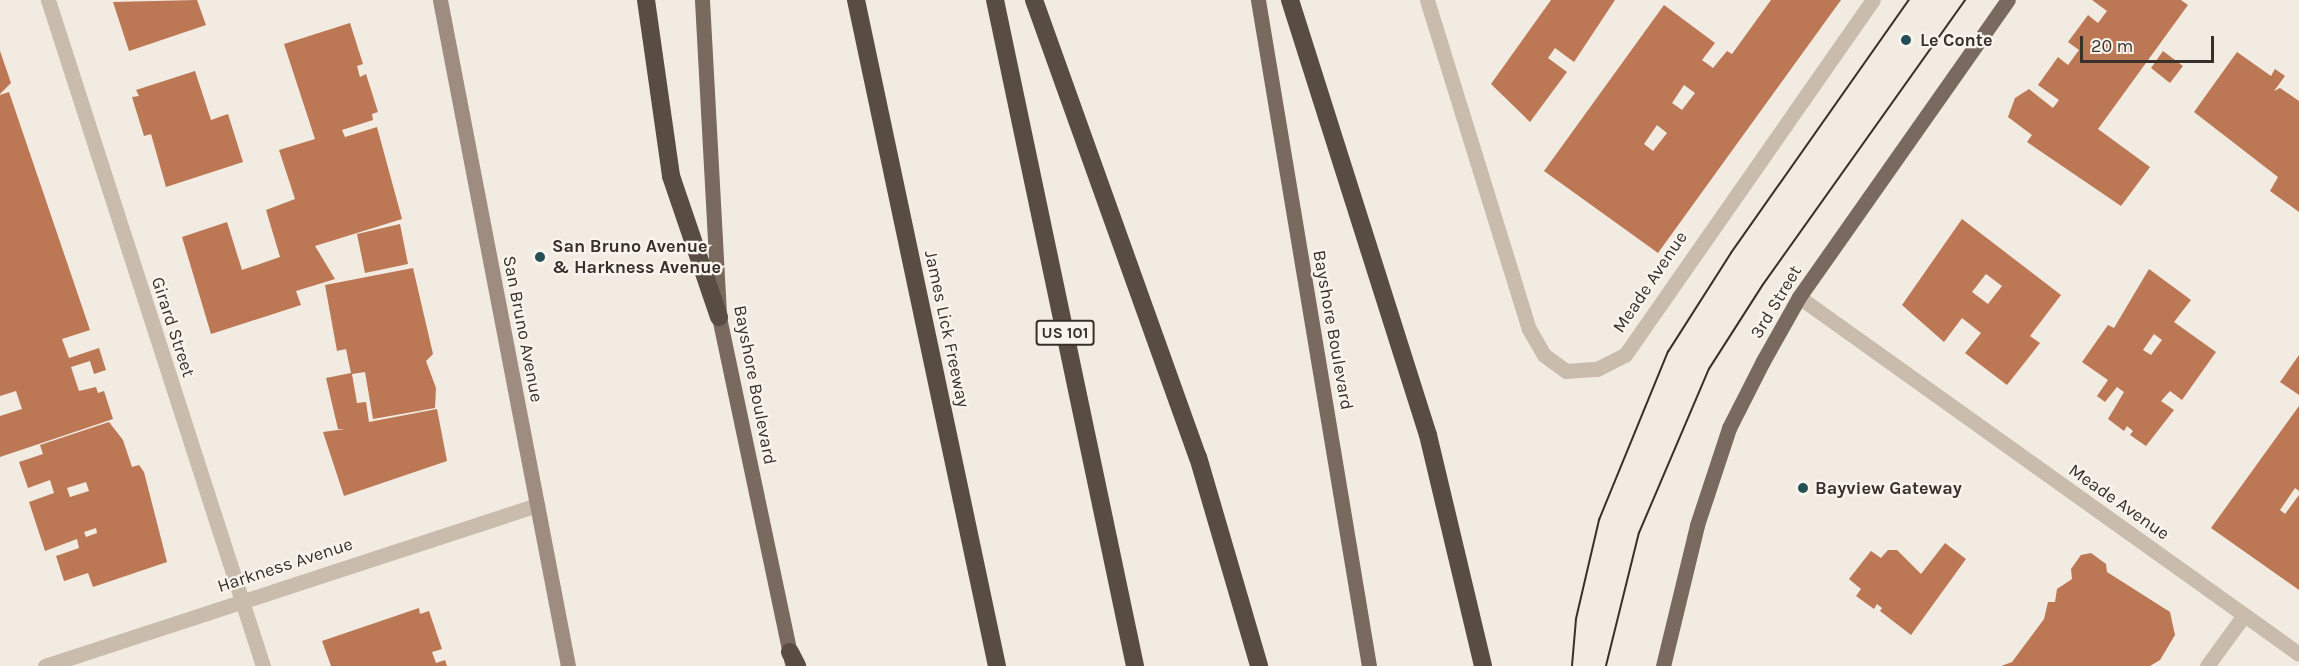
<!DOCTYPE html>
<html>
<head>
<meta charset="utf-8">
<style>
  body { margin:0 }
  #map { position:relative; width:2299px; height:666px; overflow:hidden; background:#f2ebe1; font-family:Karla,sans-serif }
  div>[style] { position:absolute }
  [style*='--x'] { left:calc(var(--x)*1px); top:calc(var(--y)*1px); width:calc(var(--w)*1px); rotate:calc(var(--a)*1deg) }
  .building>* { inset:0; background:#bc7754 }
  .minor>* { height:15px; margin:-7.5px; padding:0 7.5px; transform-origin:7.5px; border-radius:7.5px; background:#c9bcad }
  .secondary>* { height:15px; margin:-7.5px; padding:0 7.5px; transform-origin:7.5px; border-radius:7.5px; background:#9d8c7f }
  .primary>* { height:15px; margin:-7.5px; padding:0 7.5px; transform-origin:7.5px; border-radius:7.5px; background:#79695e }
  .motorway>* { height:18px; margin:-9px; padding:0 9px; transform-origin:9px; border-radius:9px; background:#584c43 }
  .tram>* { height:1.5px; margin:-0.75px; padding:0 0.75px; transform-origin:0.75px; border-radius:0.75px; background:#38302b }
  .dots>* { width:16px; height:16px; translate:-50% -50%; box-sizing:border-box; border:3px solid #f9f5ed; border-radius:50% }
  span { translate:-50% -50%; white-space:nowrap; text-align:center; line-height:1.15; -webkit-text-stroke:4.5px #f9f5ed; paint-order:stroke }
  .shield-label span { padding:2px 4px; background:#f9f5ed; border:2px solid; border-radius:4px; -webkit-text-stroke-width:0 }
  .shield-label { font-size:16px; color:#38302b; font-weight:700 }
  .poi-label { font-size:18px; color:#38302b; font-weight:700 }
  .left { translate:0 -50%; text-align:left }
  .street-label { font-size:18px; color:#38302b }
  .scale { position:absolute; left:2080px; top:36px; width:134px; height:27px; box-sizing:border-box; border:3px solid #38302b; border-top:0; padding-left:8px; font-size:18px; line-height:21px; white-space:nowrap; color:#38302b; -webkit-text-stroke:4px #f9f5ed; paint-order:stroke }
</style>
</head>
<body>
<div id="map">
  <div class="building">
    <div style="clip-path:polygon(197px 0,206px 25px,129px 51px,113px 2px)"></div>
    <div style="clip-path:polygon(1551px 0,1615px 0,1574px 62px,1555px 48px,1548px 58px,1567px 72px,1530px 122px,1491px 84px)"></div>
    <div style="clip-path:polygon(evenodd,1771px 0,1841px 0,1658px 253px,1544px 171px,1664px 5px,1715px 43px,1702px 60px,1713px 68px,1727px 51px,1732px 54px,1771px 0,1684px 85px,1695px 93px,1682px 110px,1672px 103px,1684px 85px,1771px 0,1657px 125px,1667px 133px,1653px 151px,1644px 144px,1657px 125px)"></div>
    <div style="clip-path:polygon(2092px 0,2181px 0,2188px 5px,2098px 129px,2150px 167px,2121px 206px,2027px 142px,2032px 135px,2008px 117px,2015px 98px,2029px 89px,2053px 108px,2059px 100px,2038px 85px,2058px 57px,2068px 65px,2079px 50px,2068px 42px,2088px 15px,2098px 23px,2107px 11px)"></div>
    <div style="clip-path:polygon(350px 23px,363px 64px,357px 66px,360px 77px,366px 74px,378px 112px,372px 114px,373px 120px,342px 130px,345px 137px,377px 127px,402px 219px,315px 246px,335px 279px,296px 291px,301px 305px,211px 334px,182px 237px,227px 222px,242px 270px,280px 257px,266px 210px,295px 199px,279px 150px,315px 139px,284px 44px)"></div>
    <div style="clip-path:polygon(0 51px,11px 83px,0 94px)"></div>
    <div style="clip-path:polygon(2163px 51px,2183px 66px,2170px 83px,2151px 68px)"></div>
    <div style="clip-path:polygon(2237px 52px,2271px 76px,2275px 69px,2285px 76px,2274px 91px,2280px 88px,2299px 101px,2299px 212px,2270px 191px,2278px 177px,2194px 112px)"></div>
    <div style="clip-path:polygon(195px 71px,211px 120px,228px 114px,243px 162px,166px 187px,151px 134px,144px 136px,132px 97px,139px 96px,136px 90px)"></div>
    <div style="clip-path:polygon(9px 92px,90px 330px,62px 339px,69px 358px,99px 348px,106px 370px,94px 374px,90px 361px,71px 367px,79px 391px,96px 387px,98px 393px,104px 391px,113px 419px,0 457px,0 416px,22px 409px,16px 391px,0 396px,0 95px)"></div>
    <div style="clip-path:polygon(evenodd,1962px 219px,2061px 295px,2030px 336px,2040px 343px,2007px 385px,1965px 353px,1981px 333px,1962px 318px,1944px 342px,1902px 305px,1962px 219px,1986px 274px,2002px 286px,1988px 304px,1972px 292px,1986px 274px)"></div>
    <div style="clip-path:polygon(400px 224px,408px 264px,365px 273px,357px 234px)"></div>
    <div style="clip-path:polygon(413px 268px,433px 354px,426px 361px,436px 388px,435px 408px,373px 419px,365px 372px,352px 374px,357px 403px,366px 402px,369px 422px,437px 409px,447px 461px,344px 496px,323px 432px,345px 429px,338px 429px,326px 378px,351px 373px,346px 349px,337px 351px,325px 285px)"></div>
    <div style="clip-path:polygon(evenodd,2149px 269px,2191px 300px,2174px 322px,2216px 352px,2182px 400px,2170px 391px,2161px 401px,2174px 410px,2146px 446px,2130px 435px,2133px 431px,2127px 426px,2124px 431px,2108px 419px,2124px 392px,2117px 387px,2105px 402px,2097px 396px,2108px 380px,2082px 362px,2108px 325px,2114px 328px,2149px 269px,2154px 334px,2162px 340px,2151px 355px,2143px 350px,2154px 334px)"></div>
    <div style="clip-path:polygon(2299px 355px,2299px 395px,2280px 382px)"></div>
    <div style="clip-path:polygon(2299px 406px,2299px 491px,2295px 488px,2280px 510px,2285px 514px,2299px 495px,2299px 590px,2211px 528px)"></div>
    <div style="clip-path:polygon(evenodd,109px 422px,123px 440px,132px 467px,139px 465px,144px 472px,167px 562px,93px 587px,88px 573px,64px 581px,56px 556px,79px 548px,77px 539px,45px 551px,29px 502px,54px 493px,50px 480px,28px 488px,19px 462px,43px 454px,40px 445px,109px 422px,86px 482px,89px 491px,70px 497px,67px 488px,86px 482px,109px 422px,96px 528px,97px 533px,86px 537px,84px 532px,96px 528px)"></div>
    <div style="clip-path:polygon(1945px 543px,1966px 559px,1911px 635px,1880px 611px,1882px 608px,1877px 604px,1874px 609px,1856px 596px,1861px 589px,1849px 579px,1871px 551px,1881px 558px,1888px 550px,1897px 550px,1921px 574px)"></div>
    <div style="clip-path:polygon(2091px 553px,2106px 564px,2107px 572px,2170px 612px,2175px 635px,2160px 660px,2150px 666px,2001px 666px,2012px 662px,2044px 619px,2048px 602px,2055px 602px,2057px 589px,2072px 579px,2071px 569px,2081px 555px)"></div>
    <div style="clip-path:polygon(419px 608px,420px 614px,429px 611px,442px 649px,432px 652px,436px 663px,445px 660px,447px 666px,331px 666px,322px 641px)"></div>
  </div>
  <div class="minor">
    <div style="--x:48;--y:0;--w:700;--a:72.11"></div>
    <div style="--x:1427;--y:0;--w:344;--a:72.8"></div>
    <div style="--x:1529;--y:329;--w:30;--a:60"></div>
    <div style="--x:1544;--y:355;--w:27;--a:36"></div>
    <div style="--x:1566;--y:371;--w:31;--a:-4"></div>
    <div style="--x:1597;--y:369;--w:31;--a:-27"></div>
    <div style="--x:1625;--y:355;--w:433;--a:-55.1"></div>
    <div style="--x:1799;--y:297;--w:614;--a:35.53"></div>
    <div style="--x:45;--y:666;--w:518;--a:-18.12"></div>
    <div style="--x:2207;--y:666;--w:63;--a:-54"></div>
  </div>
  <div class="secondary">
    <div style="--x:440;--y:0;--w:678;--a:79.12"></div>
  </div>
  <div class="primary">
    <div style="--x:702;--y:0;--w:317;--a:86.9"></div>
    <div style="--x:719;--y:317;--w:355;--a:78.1"></div>
    <div style="--x:1258;--y:0;--w:675;--a:80.54"></div>
    <div style="--x:1663;--y:666;--w:145;--a:-76.4"></div>
    <div style="--x:1697;--y:525;--w:102;--a:-71.7"></div>
    <div style="--x:1729;--y:428;--w:75;--a:-63.1"></div>
    <div style="--x:1763;--y:361;--w:73;--a:-60.6"></div>
    <div style="--x:1799;--y:297;--w:363;--a:-54.9"></div>
  </div>
  <div class="motorway">
    <div style="--x:646;--y:0;--w:178;--a:81.9"></div>
    <div style="--x:671;--y:176;--w:149;--a:71.2"></div>
    <div style="--x:856;--y:0;--w:681;--a:78.05"></div>
    <div style="--x:995;--y:0;--w:681;--a:78.13"></div>
    <div style="--x:1034;--y:0;--w:486;--a:70.3"></div>
    <div style="--x:1198;--y:457;--w:218;--a:73.7"></div>
    <div style="--x:1290;--y:0;--w:456;--a:72.4"></div>
    <div style="--x:1428;--y:435;--w:237;--a:76.6"></div>
    <div style="--x:790;--y:652;--w:16;--a:63"></div>
  </div>
  <div class="tram">
    <div style="--x:1572;--y:666;--w:47;--a:-85.1"></div>
    <div style="--x:1576;--y:619;--w:102;--a:-76.9"></div>
    <div style="--x:1599;--y:520;--w:182;--a:-67.7"></div>
    <div style="--x:1668;--y:352;--w:117;--a:-57.5"></div>
    <div style="--x:1731;--y:253;--w:309;--a:-54.9"></div>
    <div style="--x:1606;--y:666;--w:137;--a:-76.1"></div>
    <div style="--x:1639;--y:533;--w:178;--a:-66.9"></div>
    <div style="--x:1709;--y:369;--w:98;--a:-57.4"></div>
    <div style="--x:1762;--y:286;--w:351;--a:-54.6"></div>
  </div>
  <div class="dots">
    <div style="left:1906px;top:40px;background:#244f57"></div>
    <div style="left:540px;top:257px;background:#244f57"></div>
    <div style="left:1803px;top:488px;background:#244f57"></div>
  </div>
  <div class="shield-label">
    <span style="left:1065px;top:333px">US 101</span>
  </div>
  <div class="poi-label">
    <span class="left" style="left:1920px;top:40px">Le Conte</span>
    <span class="left" style="left:552px;top:257px">San Bruno Avenue<br>&amp; Harkness Avenue</span>
    <span class="left" style="left:1815px;top:488px">Bayview Gateway</span>
  </div>
  <div class="street-label">
    <span style="left:1650px;top:282px;rotate:-56deg">Meade Avenue</span>
    <span style="left:1776px;top:302px;rotate:-59deg">3rd Street</span>
    <span style="left:173px;top:327px;rotate:72deg">Girard Street</span>
    <span style="left:523px;top:329px;rotate:79deg">San Bruno Avenue</span>
    <span style="left:947px;top:329px;rotate:78deg">James Lick Freeway</span>
    <span style="left:1333px;top:330px;rotate:80deg">Bayshore Boulevard</span>
    <span style="left:755px;top:385px;rotate:79deg">Bayshore Boulevard</span>
    <span style="left:2119px;top:502px;rotate:35deg">Meade Avenue</span>
    <span style="left:285px;top:565px;rotate:-18deg">Harkness Avenue</span>
  </div>
  <div class="scale">20 m</div>
</div>
</body>
</html>
